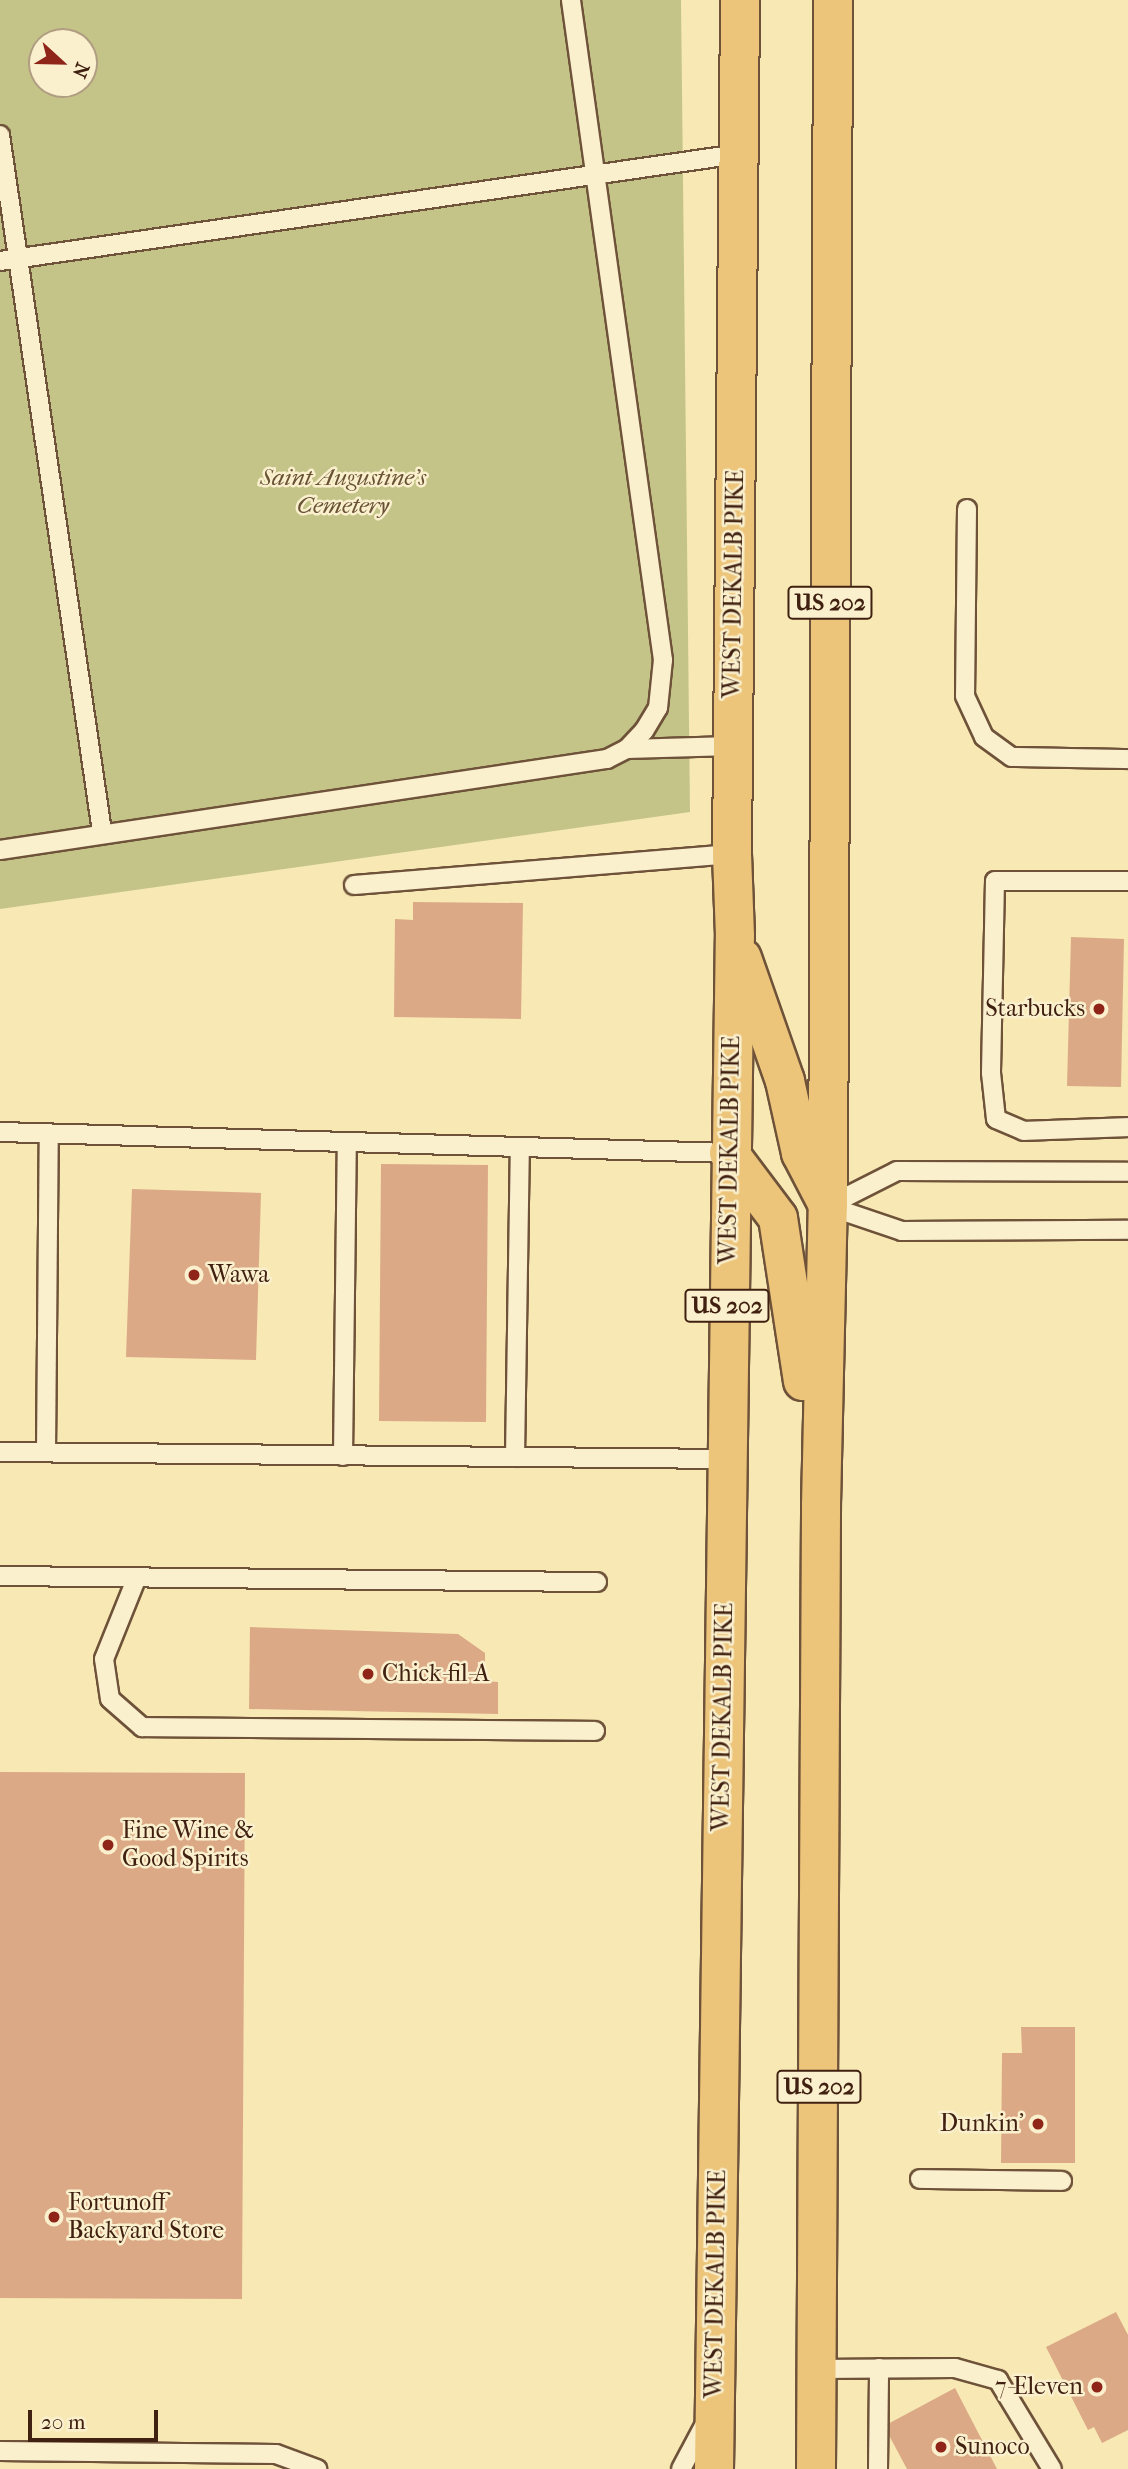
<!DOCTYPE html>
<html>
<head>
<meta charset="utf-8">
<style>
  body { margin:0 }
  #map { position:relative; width:1128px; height:2469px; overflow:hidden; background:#f7e8b4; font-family:"IM FELL French Canon",serif }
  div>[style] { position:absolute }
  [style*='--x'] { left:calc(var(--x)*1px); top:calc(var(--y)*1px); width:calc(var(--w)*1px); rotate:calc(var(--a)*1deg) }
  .green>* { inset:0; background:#c4c488 }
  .building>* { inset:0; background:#dca986 }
  .roads { filter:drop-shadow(2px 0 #6e5239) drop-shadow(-2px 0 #6e5239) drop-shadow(0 2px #6e5239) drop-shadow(0 -2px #6e5239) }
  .service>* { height:18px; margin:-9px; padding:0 9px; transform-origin:9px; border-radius:9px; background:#faf0ce }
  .trunk>* { height:38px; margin:-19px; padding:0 19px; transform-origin:19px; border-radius:19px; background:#ecc47a }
  .dots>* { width:19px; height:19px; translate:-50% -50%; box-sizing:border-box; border:4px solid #faf0ce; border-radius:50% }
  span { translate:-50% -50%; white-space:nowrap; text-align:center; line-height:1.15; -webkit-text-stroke:5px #faf0ce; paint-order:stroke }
  .shield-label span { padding:2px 5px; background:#faf0ce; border:2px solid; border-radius:5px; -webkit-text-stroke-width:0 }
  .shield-label { font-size:23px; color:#402010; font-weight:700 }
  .park-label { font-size:24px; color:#685134; font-style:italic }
  .street-label { font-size:24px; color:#402010 }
  .poi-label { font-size:24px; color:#402010 }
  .right { translate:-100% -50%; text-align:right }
  .left { translate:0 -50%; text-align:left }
  .north { position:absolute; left:28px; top:28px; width:70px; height:70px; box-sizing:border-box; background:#faf0ce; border:2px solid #b09d82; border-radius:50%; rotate:112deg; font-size:19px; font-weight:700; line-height:28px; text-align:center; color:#402010 }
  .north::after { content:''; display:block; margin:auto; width:24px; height:32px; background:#8f2418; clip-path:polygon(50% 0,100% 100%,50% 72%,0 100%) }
  .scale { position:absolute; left:28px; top:2410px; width:130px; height:32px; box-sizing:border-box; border:4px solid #402010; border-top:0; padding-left:9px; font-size:21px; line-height:24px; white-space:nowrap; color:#402010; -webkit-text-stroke:5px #faf0ce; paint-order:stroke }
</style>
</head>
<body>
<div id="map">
  <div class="green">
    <div style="clip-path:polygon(evenodd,0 0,681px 0,690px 812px,0 909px,0 0,42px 42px,84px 42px,84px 84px,42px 84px,42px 42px)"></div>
  </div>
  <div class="building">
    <div style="clip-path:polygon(413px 902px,523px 903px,521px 1019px,394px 1017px,395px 919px,413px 920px)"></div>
    <div style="clip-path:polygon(1071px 937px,1124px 939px,1121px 1087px,1067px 1086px)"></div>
    <div style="clip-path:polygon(381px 1164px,488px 1165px,486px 1422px,379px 1421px)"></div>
    <div style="clip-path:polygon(132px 1189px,261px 1193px,256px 1360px,126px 1357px)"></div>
    <div style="clip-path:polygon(250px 1627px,458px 1634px,485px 1653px,485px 1681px,498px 1682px,498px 1714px,249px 1709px)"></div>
    <div style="clip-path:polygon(0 1772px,245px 1773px,242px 2299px,0 2298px)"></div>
    <div style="clip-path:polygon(1021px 2027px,1075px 2027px,1075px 2163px,1001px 2163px,1002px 2053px,1022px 2053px)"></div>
    <div style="clip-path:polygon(1116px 2312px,1128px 2335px,1128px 2430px,1102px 2443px,1094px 2427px,1088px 2430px,1046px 2347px)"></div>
    <div style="clip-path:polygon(955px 2388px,997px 2469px,907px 2469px,884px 2426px)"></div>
  </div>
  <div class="roads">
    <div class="service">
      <div style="--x:0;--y:135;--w:704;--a:81.67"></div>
      <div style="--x:0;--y:261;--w:746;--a:-8.25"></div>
      <div style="--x:967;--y:509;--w:187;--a:90.6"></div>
      <div style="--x:965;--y:696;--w:45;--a:65.1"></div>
      <div style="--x:984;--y:737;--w:34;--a:36"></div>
      <div style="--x:1012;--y:757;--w:116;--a:1"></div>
      <div style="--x:627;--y:749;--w:105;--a:-1.6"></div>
      <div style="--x:0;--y:850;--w:614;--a:-8.53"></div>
      <div style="--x:607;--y:759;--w:22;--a:-27"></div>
      <div style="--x:627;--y:749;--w:25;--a:-47"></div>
      <div style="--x:644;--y:731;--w:27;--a:-59"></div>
      <div style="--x:658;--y:708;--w:48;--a:-84.1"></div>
      <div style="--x:663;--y:660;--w:666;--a:-97.94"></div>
      <div style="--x:1128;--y:881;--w:133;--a:180"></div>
      <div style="--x:995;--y:881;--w:192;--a:91.2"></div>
      <div style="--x:991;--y:1073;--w:46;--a:83.8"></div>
      <div style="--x:996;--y:1119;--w:30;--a:23"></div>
      <div style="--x:1024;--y:1131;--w:104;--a:-2.2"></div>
      <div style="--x:354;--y:885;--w:379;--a:-4.7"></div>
      <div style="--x:0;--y:1132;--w:729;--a:1.65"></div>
      <div style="--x:828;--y:1206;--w:77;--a:-26.9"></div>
      <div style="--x:897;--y:1171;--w:231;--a:0.2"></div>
      <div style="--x:828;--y:1206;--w:78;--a:18.7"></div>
      <div style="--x:902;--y:1231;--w:226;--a:-0.3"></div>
      <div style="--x:0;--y:1452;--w:726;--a:0.55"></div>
      <div style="--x:46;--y:1452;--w:318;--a:-89.5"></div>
      <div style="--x:343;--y:1456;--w:313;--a:-89.3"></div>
      <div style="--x:515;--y:1457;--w:310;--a:-89.1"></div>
      <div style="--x:0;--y:1576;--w:597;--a:0.58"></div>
      <div style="--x:137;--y:1577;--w:88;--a:111.9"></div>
      <div style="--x:104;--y:1659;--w:40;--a:81.5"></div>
      <div style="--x:110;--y:1699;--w:43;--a:41.2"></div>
      <div style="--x:142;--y:1727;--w:453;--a:0.5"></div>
      <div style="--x:920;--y:2179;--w:142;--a:0.8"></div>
      <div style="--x:817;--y:2369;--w:138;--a:-0.4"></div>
      <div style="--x:955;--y:2368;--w:45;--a:15.6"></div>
      <div style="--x:998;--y:2380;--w:104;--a:58.8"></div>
      <div style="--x:0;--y:2451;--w:276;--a:0.6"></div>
      <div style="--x:276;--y:2454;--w:44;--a:20.1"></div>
      <div style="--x:681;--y:2469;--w:49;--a:-61.9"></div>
      <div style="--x:878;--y:2469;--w:101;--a:-89.4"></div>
    </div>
    <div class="trunk">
      <div style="--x:742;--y:958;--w:130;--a:70.7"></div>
      <div style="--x:785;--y:1081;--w:74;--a:77.5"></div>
      <div style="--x:801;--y:1153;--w:54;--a:62.5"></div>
      <div style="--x:729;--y:1153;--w:81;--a:53"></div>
      <div style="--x:778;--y:1218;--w:165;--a:81.3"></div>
      <div style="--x:714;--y:2469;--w:1533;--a:-89.22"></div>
      <div style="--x:735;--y:936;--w:82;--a:-92.1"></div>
      <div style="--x:732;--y:854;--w:854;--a:-89.46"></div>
      <div style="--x:816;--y:2469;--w:964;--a:-89.7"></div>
      <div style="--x:821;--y:1505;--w:299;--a:-88.7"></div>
      <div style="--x:828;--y:1206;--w:1206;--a:-89.76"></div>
    </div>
  </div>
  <div class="dots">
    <div style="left:1099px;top:1009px;background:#8f2418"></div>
    <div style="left:194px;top:1275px;background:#8f2418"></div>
    <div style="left:368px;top:1674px;background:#8f2418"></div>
    <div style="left:108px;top:1845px;background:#8f2418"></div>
    <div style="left:1038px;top:2124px;background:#8f2418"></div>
    <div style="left:54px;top:2217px;background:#8f2418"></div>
    <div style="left:1097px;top:2387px;background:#8f2418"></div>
    <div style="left:941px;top:2447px;background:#8f2418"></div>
  </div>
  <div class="shield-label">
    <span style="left:830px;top:603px">US 202</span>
    <span style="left:727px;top:1306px">US 202</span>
    <span style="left:819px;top:2087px">US 202</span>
  </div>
  <div class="park-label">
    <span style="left:343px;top:492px">Saint Augustine's<br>Cemetery</span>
  </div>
  <div class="street-label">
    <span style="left:734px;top:584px;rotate:-89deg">WEST DEKALB PIKE</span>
    <span style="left:730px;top:1150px;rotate:-89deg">WEST DEKALB PIKE</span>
    <span style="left:723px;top:1717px;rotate:-89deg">WEST DEKALB PIKE</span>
    <span style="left:716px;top:2284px;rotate:-89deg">WEST DEKALB PIKE</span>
  </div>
  <div class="poi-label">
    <span class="right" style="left:1085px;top:1009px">Starbucks</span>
    <span class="left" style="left:208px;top:1275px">Wawa</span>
    <span class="left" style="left:382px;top:1674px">Chick-fil-A</span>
    <span class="left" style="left:122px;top:1845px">Fine Wine &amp;<br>Good Spirits</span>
    <span class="right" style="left:1024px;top:2124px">Dunkin'</span>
    <span class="left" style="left:68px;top:2217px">Fortunoff<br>Backyard Store</span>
    <span class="right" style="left:1083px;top:2387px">7-Eleven</span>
    <span class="left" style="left:955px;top:2447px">Sunoco</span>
  </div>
  <div class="north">N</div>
  <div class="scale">20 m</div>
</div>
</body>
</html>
